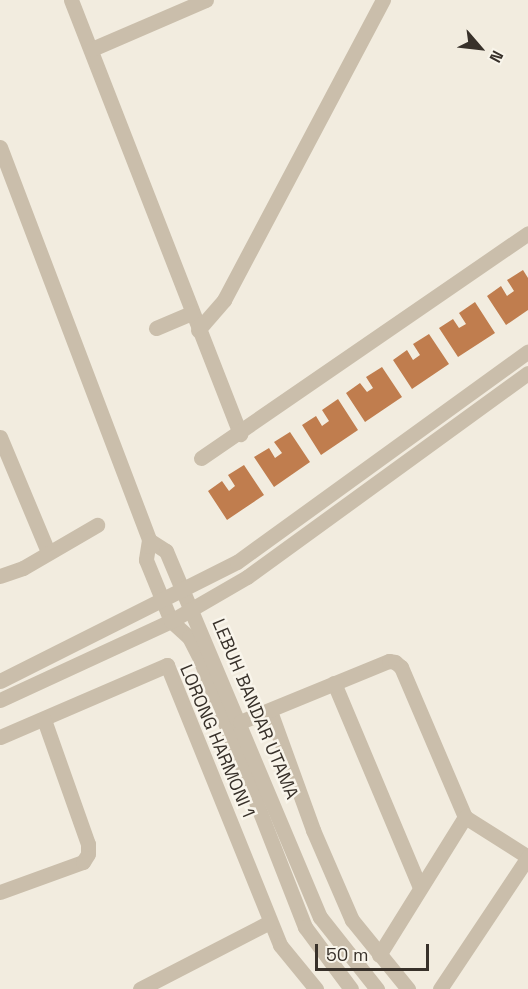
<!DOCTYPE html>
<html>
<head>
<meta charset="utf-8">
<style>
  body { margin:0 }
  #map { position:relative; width:528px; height:989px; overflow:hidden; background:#f2ecdf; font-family:"Space Grotesk",sans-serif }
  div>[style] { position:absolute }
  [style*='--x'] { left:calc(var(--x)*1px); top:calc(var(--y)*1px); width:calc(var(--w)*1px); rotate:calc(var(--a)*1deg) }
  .building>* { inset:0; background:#c07d4e }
  .minor>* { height:15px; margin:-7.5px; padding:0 7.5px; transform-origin:7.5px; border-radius:7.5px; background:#cabeab }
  span { translate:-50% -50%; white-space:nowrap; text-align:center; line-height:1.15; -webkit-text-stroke:5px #f9f5eb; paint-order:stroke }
  .street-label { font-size:18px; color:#38312a }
  .north { position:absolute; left:450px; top:18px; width:60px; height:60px; -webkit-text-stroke:4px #f9f5eb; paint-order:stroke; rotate:118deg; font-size:16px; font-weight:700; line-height:24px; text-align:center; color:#38312a }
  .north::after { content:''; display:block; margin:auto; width:21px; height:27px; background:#38312a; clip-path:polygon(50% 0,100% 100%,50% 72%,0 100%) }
  .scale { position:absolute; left:315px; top:944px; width:114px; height:27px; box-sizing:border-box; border:3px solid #38312a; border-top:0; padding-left:8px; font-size:18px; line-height:21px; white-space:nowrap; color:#38312a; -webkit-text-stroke:4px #f9f5eb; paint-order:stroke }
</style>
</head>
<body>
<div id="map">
  <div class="building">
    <div style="clip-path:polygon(523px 270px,528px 278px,528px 310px,506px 325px,487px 296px,501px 286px,507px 296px,514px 291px,507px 280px)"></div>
    <div style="clip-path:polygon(475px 302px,495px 333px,458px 357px,439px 328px,453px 319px,459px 328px,466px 324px,459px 313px)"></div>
    <div style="clip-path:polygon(429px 334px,449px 364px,412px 389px,393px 360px,407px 350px,413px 360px,420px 355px,413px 344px)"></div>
    <div style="clip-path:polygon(382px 367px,402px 397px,365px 422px,346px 393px,360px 383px,367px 392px,373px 388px,366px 377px)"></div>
    <div style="clip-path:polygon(338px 399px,358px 430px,321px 455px,302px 425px,316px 416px,322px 426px,329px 421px,322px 410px)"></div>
    <div style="clip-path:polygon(290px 432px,310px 462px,274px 487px,254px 457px,269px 448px,275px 458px,282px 453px,274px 442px)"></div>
    <div style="clip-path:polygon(244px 465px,264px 495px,227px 520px,208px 491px,222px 481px,229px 491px,235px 486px,228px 475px)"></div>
  </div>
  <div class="minor">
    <div style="--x:71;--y:0;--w:466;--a:68.7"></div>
    <div style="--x:92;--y:49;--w:124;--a:-23.3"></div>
    <div style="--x:0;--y:147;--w:420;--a:69.2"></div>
    <div style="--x:149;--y:540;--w:20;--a:99"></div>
    <div style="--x:146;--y:560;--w:66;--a:67.7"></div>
    <div style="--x:171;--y:621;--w:24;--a:42"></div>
    <div style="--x:189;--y:637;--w:25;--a:63"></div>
    <div style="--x:200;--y:659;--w:288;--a:68.6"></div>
    <div style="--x:305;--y:927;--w:77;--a:53.4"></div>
    <div style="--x:156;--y:328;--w:39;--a:-23"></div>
    <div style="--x:198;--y:330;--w:40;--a:-49"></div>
    <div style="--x:224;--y:300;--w:340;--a:-62.1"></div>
    <div style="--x:0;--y:437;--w:125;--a:67.3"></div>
    <div style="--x:201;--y:458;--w:397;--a:-34.5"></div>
    <div style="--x:149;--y:540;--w:20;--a:33"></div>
    <div style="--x:166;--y:551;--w:397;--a:67.2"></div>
    <div style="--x:320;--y:917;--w:92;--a:51.6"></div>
    <div style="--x:0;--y:576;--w:24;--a:-19"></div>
    <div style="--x:23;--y:568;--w:86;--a:-30.2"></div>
    <div style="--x:0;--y:681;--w:265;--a:-26.7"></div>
    <div style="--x:237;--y:562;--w:359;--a:-35.9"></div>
    <div style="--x:334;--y:683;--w:222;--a:67.2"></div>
    <div style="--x:0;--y:700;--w:188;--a:-24.8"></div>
    <div style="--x:171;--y:621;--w:88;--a:-30.1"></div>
    <div style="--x:247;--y:577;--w:347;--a:-36"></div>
    <div style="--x:270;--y:711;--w:127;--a:70.1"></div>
    <div style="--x:313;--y:830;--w:98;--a:66.6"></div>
    <div style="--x:352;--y:920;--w:89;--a:50.9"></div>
    <div style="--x:240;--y:722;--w:161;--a:-22.3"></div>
    <div style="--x:389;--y:661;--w:6;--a:9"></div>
    <div style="--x:395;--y:662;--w:8;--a:40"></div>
    <div style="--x:401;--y:667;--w:163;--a:66.9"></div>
    <div style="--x:465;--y:817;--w:75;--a:32.4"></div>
    <div style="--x:0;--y:737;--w:182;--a:-23.3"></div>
    <div style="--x:167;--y:665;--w:302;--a:68"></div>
    <div style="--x:280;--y:945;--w:57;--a:50.7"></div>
    <div style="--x:0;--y:892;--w:88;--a:-19.9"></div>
    <div style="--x:83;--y:862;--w:9;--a:-58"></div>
    <div style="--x:88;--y:854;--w:10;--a:-90"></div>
    <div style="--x:88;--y:844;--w:132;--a:-109.5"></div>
    <div style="--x:379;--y:955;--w:163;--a:-58.1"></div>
    <div style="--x:140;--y:989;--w:146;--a:-27.3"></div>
    <div style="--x:440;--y:989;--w:159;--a:-56.3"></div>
  </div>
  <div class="street-label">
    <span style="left:255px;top:709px;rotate:67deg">LEBUH BANDAR UTAMA</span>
    <span style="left:217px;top:741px;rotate:67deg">LORONG HARMONI 1</span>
  </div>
  <div class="north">N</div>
  <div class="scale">50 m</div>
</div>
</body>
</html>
